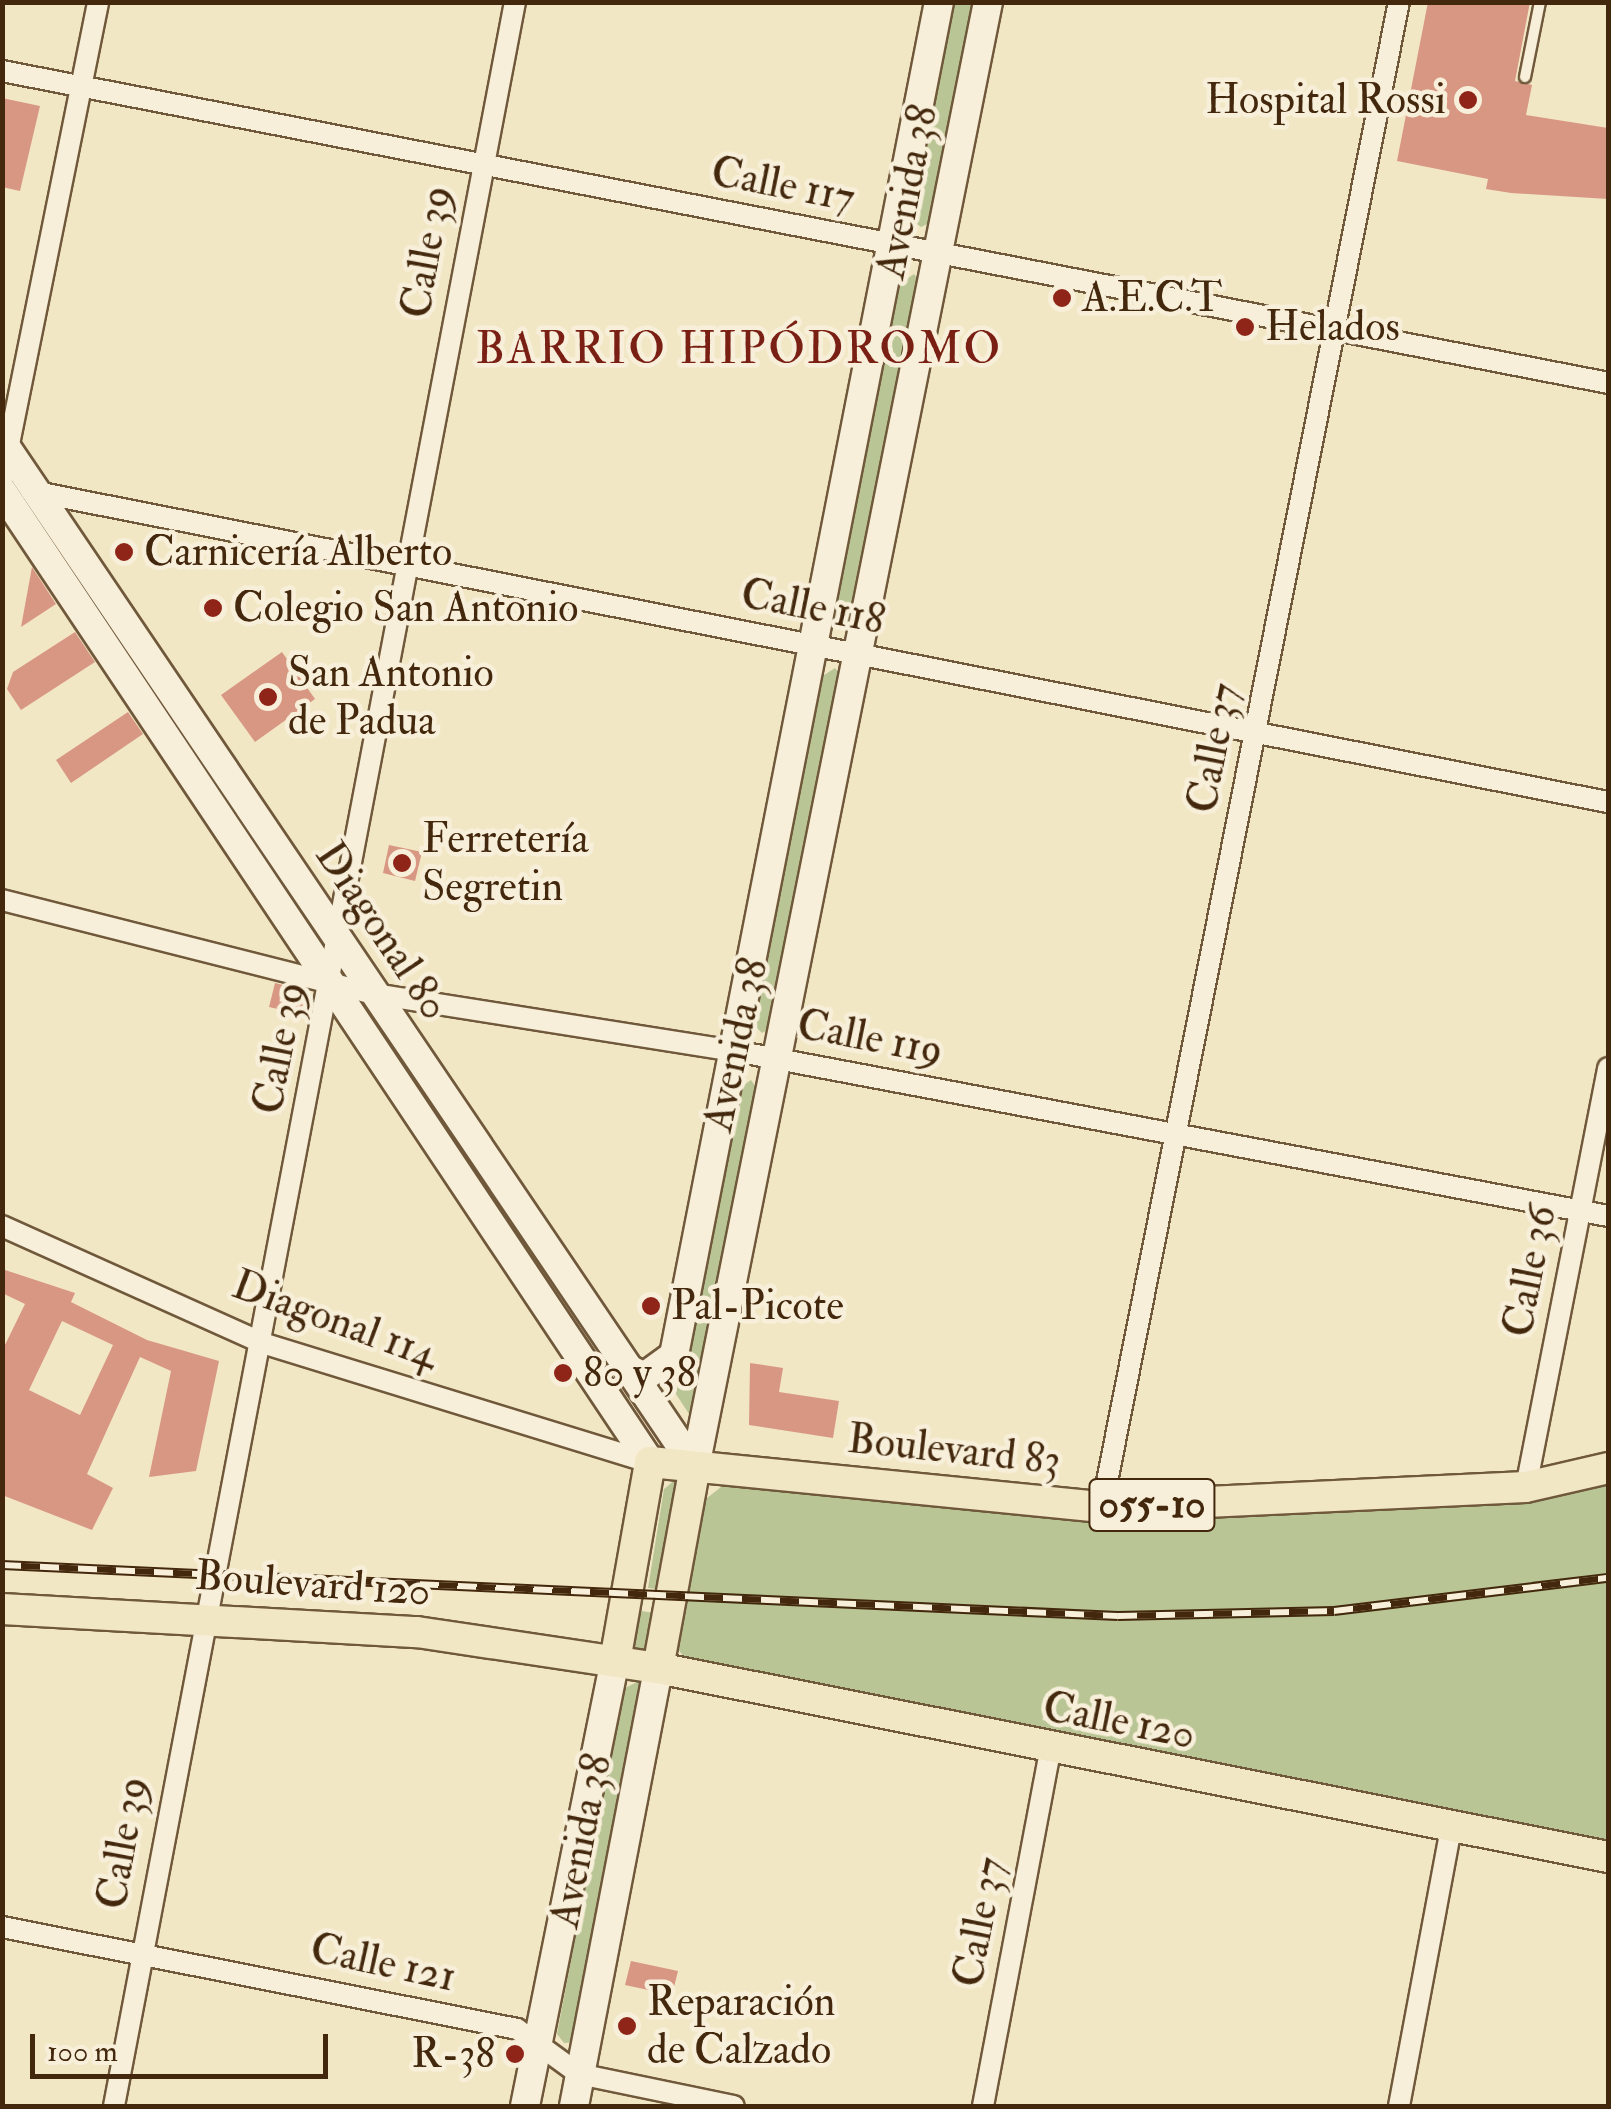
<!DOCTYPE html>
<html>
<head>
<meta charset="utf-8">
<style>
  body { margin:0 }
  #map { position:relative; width:1611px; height:2109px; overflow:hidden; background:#f2e7c5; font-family:"IM FELL Double Pica",serif }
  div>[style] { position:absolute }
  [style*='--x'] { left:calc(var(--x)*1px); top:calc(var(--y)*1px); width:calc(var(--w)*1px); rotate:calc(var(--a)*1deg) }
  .green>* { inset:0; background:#b9c595 }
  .building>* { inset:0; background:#d89783 }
  .roads { filter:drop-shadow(2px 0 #70583b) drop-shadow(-2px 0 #70583b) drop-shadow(0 2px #70583b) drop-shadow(0 -2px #70583b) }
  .service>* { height:10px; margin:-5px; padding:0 5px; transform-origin:5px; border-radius:5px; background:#f7efd9 }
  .minor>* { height:20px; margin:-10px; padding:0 10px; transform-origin:10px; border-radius:10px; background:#f7efd9 }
  .secondary>* { height:28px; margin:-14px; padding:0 14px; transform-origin:14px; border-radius:14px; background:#f7efd9 }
  .primary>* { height:30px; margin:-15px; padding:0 15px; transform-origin:15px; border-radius:15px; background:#f2e7c5 }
  .rail>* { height:10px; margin-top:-5px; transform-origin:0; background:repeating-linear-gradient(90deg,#f7efd9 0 19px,#44280d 0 38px); box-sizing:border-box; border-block:2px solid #44280d }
  .dots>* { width:28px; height:28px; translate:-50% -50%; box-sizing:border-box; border:5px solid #f7efd9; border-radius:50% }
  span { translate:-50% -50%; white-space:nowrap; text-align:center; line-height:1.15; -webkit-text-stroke:9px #f7efd9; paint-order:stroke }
  .shield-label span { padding:2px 8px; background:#f7efd9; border:2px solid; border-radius:8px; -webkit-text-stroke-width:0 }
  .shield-label { font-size:40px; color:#44280d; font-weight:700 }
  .poi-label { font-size:42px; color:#44280d }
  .right { translate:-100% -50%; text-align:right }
  .left { translate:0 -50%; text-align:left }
  .street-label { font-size:42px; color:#44280d }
  .neighbourhood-label { font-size:45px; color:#7a1f14; letter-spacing:2.5px }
  .frame { position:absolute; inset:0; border:5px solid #44280d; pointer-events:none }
  .scale { position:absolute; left:30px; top:2034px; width:298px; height:45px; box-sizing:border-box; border:5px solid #44280d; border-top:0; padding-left:12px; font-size:30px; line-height:35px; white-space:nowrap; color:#44280d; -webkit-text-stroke:8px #f7efd9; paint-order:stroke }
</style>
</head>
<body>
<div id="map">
  <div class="green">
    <div style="clip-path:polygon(954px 3px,979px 3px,936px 220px,921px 227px,910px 219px)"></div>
    <div style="clip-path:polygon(914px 274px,924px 288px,857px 622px,843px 628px,835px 617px,899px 284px)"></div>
    <div style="clip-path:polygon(835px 668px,846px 681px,774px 1026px,762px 1033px,752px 1023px,821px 677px)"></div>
    <div style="clip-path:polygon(751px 1080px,760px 1093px,691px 1417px,674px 1391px,738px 1089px)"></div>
    <div style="clip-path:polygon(675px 1480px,683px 1493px,665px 1590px,648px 1588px,664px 1489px)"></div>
    <div style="clip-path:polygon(730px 1480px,1106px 1522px,1526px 1499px,1608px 1480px,1608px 1841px,688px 1662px,677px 1648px,698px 1505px)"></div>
    <div style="clip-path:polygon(641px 1611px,662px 1614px,652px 1660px,631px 1656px)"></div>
    <div style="clip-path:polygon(639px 1681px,647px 1694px,575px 2042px,564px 2043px,557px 2034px,623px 1689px)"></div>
  </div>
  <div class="building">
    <div style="clip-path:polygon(1428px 2px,1530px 2px,1515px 81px,1532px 85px,1526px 115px,1608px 128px,1608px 199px,1511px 193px,1486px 189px,1488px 179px,1397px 161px)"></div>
    <div style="clip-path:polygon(2px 98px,40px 106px,20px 191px,2px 187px)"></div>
    <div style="clip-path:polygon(32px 567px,56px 604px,21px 627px)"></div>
    <div style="clip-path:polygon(75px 632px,95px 662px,21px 710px,7px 689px,13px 672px)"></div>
    <div style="clip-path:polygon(282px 652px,315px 699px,255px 742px,221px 695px)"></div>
    <div style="clip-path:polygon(128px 712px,143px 734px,71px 783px,56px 760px)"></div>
    <div style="clip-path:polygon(389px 845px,422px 852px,415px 881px,383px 873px)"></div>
    <div style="clip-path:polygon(275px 983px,304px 990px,304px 1015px,269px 1007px)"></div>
    <div style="clip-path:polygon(evenodd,2px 1269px,75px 1293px,71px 1302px,147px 1340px,219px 1361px,196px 1471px,149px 1477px,171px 1371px,140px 1357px,87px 1474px,113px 1488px,92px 1530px,2px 1495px,2px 1351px,25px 1304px,2px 1293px,2px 1269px,62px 1321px,113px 1345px,80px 1415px,29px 1390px,62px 1321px)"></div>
    <div style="clip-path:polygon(750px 1363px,783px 1368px,779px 1392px,839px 1401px,833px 1438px,749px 1425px)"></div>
    <div style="clip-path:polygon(631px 1961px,678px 1971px,672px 1995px,625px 1985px)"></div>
  </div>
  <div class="roads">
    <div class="service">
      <div style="--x:1525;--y:77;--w:76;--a:-78.7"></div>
    </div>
    <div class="minor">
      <div style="--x:2;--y:71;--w:1636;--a:10.99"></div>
      <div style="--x:2;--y:479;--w:487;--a:-78.6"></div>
      <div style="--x:31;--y:491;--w:1607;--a:11.16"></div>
      <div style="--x:2;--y:900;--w:384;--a:14.2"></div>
      <div style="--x:374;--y:994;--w:365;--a:9"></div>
      <div style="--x:735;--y:1051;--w:888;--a:10.7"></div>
      <div style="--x:2;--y:1226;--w:285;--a:24.2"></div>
      <div style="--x:262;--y:1343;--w:406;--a:17.1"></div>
      <div style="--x:1526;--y:1487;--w:427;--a:-78.9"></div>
      <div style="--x:1102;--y:1507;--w:1534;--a:-78.84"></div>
      <div style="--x:2;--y:1927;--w:525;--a:11.2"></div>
      <div style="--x:517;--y:2029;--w:77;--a:36"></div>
      <div style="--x:579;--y:2074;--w:158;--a:11.7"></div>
      <div style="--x:114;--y:2106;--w:2142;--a:-79.21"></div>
      <div style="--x:983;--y:2106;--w:360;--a:-79.3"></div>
      <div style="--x:1399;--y:2106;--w:284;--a:-79.4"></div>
    </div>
    <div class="secondary">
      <div style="--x:2;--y:441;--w:1238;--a:55.96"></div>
      <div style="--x:2;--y:491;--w:1167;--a:56.28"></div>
      <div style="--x:629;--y:1369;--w:17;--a:28"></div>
      <div style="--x:644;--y:1377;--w:37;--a:-36"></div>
      <div style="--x:674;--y:1355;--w:1379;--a:-78.92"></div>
      <div style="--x:695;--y:1467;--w:1494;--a:-78.69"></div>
      <div style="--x:525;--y:2106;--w:454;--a:-78.6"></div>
      <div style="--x:574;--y:2106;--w:446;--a:-79.1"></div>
    </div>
    <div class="primary">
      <div style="--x:2;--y:1609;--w:416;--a:3.2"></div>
      <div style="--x:417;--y:1632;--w:244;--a:8.5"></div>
      <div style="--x:658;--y:1668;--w:969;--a:11.25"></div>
      <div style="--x:615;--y:1661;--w:202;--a:-80"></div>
      <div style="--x:650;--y:1462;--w:454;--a:5.7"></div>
      <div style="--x:1102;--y:1507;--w:424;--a:-2.7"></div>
      <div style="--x:1526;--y:1487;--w:84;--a:-13"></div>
      <div style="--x:658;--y:1668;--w:204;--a:-79.6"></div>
    </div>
  </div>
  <div class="rail">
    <div style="--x:2;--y:1565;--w:1117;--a:2.62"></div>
    <div style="--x:1118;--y:1616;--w:216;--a:-1.3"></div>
    <div style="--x:1334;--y:1611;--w:276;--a:-6.9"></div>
  </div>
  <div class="dots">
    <div style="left:1468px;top:100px;background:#8f2418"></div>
    <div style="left:1062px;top:298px;background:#8f2418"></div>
    <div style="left:1245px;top:327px;background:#8f2418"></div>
    <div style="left:124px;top:552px;background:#8f2418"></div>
    <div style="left:213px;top:608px;background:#8f2418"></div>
    <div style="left:268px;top:697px;background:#8f2418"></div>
    <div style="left:402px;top:863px;background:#8f2418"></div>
    <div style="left:651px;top:1306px;background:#8f2418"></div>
    <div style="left:563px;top:1373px;background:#8f2418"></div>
    <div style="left:627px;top:2026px;background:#8f2418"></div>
    <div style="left:515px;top:2054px;background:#8f2418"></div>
  </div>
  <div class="shield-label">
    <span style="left:1152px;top:1505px">055-10</span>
  </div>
  <div class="poi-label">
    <span class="right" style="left:1446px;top:100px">Hospital Rossi</span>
    <span class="left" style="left:1082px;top:298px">A.E.C.T</span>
    <span class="left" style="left:1265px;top:327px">Helados</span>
    <span class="left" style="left:144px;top:552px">Carnicería Alberto</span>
    <span class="left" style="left:233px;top:608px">Colegio San Antonio</span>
    <span class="left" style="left:288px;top:697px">San Antonio<br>de Padua</span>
    <span class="left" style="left:422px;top:863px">Ferretería<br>Segretin</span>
    <span class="left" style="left:671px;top:1306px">Pal-Picote</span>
    <span class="left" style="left:583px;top:1373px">80 y 38</span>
    <span class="left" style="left:647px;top:2026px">Reparación<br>de Calzado</span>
    <span class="right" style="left:495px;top:2054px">R-38</span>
  </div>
  <div class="street-label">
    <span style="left:783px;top:185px;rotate:11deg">Calle 117</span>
    <span style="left:907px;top:192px;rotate:-79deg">Avenida 38</span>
    <span style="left:427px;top:252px;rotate:-80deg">Calle 39</span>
    <span style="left:813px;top:607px;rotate:11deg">Calle 118</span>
    <span style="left:1214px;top:748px;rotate:-79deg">Calle 37</span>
    <span style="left:382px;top:931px;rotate:56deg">Diagonal 80</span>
    <span style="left:870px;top:1038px;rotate:11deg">Calle 119</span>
    <span style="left:736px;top:1045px;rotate:-78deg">Avenida 38</span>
    <span style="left:280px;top:1048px;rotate:-79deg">Calle 39</span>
    <span style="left:1530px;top:1271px;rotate:-79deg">Calle 36</span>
    <span style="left:335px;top:1320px;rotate:20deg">Diagonal 114</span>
    <span style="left:954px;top:1450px;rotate:6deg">Boulevard 83</span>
    <span style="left:313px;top:1584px;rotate:4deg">Boulevard 120</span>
    <span style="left:1119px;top:1721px;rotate:11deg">Calle 120</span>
    <span style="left:581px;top:1841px;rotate:-79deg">Avenida 38</span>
    <span style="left:123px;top:1843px;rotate:-80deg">Calle 39</span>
    <span style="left:980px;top:1922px;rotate:-79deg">Calle 37</span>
    <span style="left:383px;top:1963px;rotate:12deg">Calle 121</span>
  </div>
  <div class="neighbourhood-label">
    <span style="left:739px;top:350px">BARRIO HIPÓDROMO</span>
  </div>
  <div class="frame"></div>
  <div class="scale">100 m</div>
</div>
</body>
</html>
